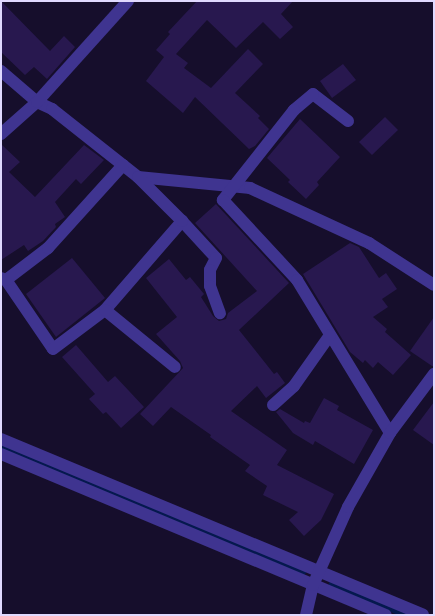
<!DOCTYPE html>
<html>
<head>
<meta charset="utf-8">
<style>
  body { margin:0 }
  #map { position:relative; width:435px; height:616px; overflow:hidden; background:#160e2c; font-family:Mulish,sans-serif }
  div>[style] { position:absolute }
  [style*='--x'] { left:calc(var(--x)*1px); top:calc(var(--y)*1px); width:calc(var(--w)*1px); rotate:calc(var(--a)*1deg) }
  .stream>* { height:5.5px; margin:-2.75px; padding:0 2.75px; transform-origin:2.75px; border-radius:2.75px; background:#05194e }
  .building>* { inset:0; background:#28184f }
  .minor>* { height:12px; margin:-6px; padding:0 6px; transform-origin:6px; border-radius:6px; background:#3f3490 }
  span { translate:-50% -50%; white-space:nowrap; text-align:center; line-height:1.15; -webkit-text-stroke:4.5px #160e2c; paint-order:stroke }
  .frame { position:absolute; inset:0; border:2px solid #e0d9ff; pointer-events:none }
</style>
</head>
<body>
<div id="map">
  <div class="stream">
    <div style="--x:1;--y:447;--w:327;--a:22.5"></div>
    <div style="--x:332;--y:584;--w:80;--a:22.7"></div>
  </div>
  <div class="building">
    <div style="clip-path:polygon(1px 1px,50px 51px,64px 36px,75px 47px,47px 79px,34px 67px,25px 75px,1px 52px)"></div>
    <div style="clip-path:polygon(197px 1px,293px 1px,281px 14px,293px 27px,280px 39px,263px 22px,236px 48px,207px 20px,176px 54px,188px 63px,184px 68px,211px 88px,248px 49px,263px 64px,235px 93px,260px 116px,258px 118px,269px 129px,255px 146px,249px 149px,195px 97px,183px 113px,146px 81px,164px 57px,156px 50px,170px 34px,168px 32px)"></div>
    <div style="clip-path:polygon(343px 64px,356px 80px,332px 98px,320px 81px)"></div>
    <div style="clip-path:polygon(385px 117px,398px 130px,372px 155px,359px 142px)"></div>
    <div style="clip-path:polygon(300px 119px,340px 157px,317px 182px,319px 185px,306px 199px,288px 182px,290px 180px,267px 158px)"></div>
    <div style="clip-path:polygon(1px 144px,20px 162px,9px 172px,35px 197px,84px 145px,104px 160px,81px 184px,76px 179px,55px 202px,65px 217px,55px 224px,56px 227px,43px 241px,28px 251px,24px 245px,1px 260px)"></div>
    <div style="clip-path:polygon(216px 204px,289px 283px,239px 330px,274px 374px,277px 372px,285px 383px,266px 398px,257px 386px,231px 411px,287px 450px,277px 465px,334px 494px,321px 520px,304px 536px,289px 520px,298px 512px,263px 495px,267px 486px,245px 471px,250px 465px,210px 437px,211px 435px,171px 407px,153px 426px,140px 414px,183px 368px,180px 361px,156px 334px,177px 317px,146px 278px,169px 259px,186px 280px,190px 277px,204px 294px,201px 297px,213px 316px,219px 321px,226px 319px,228px 313px,257px 291px,195px 223px)"></div>
    <div style="clip-path:polygon(350px 243px,359px 247px,379px 278px,386px 273px,397px 289px,382px 299px,388px 307px,373px 317px,387px 329px,385px 332px,411px 355px,393px 375px,378px 362px,373px 368px,365px 360px,363px 363px,350px 352px,303px 274px)"></div>
    <div style="clip-path:polygon(72px 258px,105px 298px,56px 337px,26px 294px)"></div>
    <div style="clip-path:polygon(434px 317px,434px 366px,432px 366px,410px 351px)"></div>
    <div style="clip-path:polygon(76px 345px,108px 382px,115px 376px,144px 407px,121px 428px,106px 412px,103px 414px,89px 399px,95px 394px,62px 357px)"></div>
    <div style="clip-path:polygon(324px 398px,339px 406px,337px 410px,373px 430px,354px 464px,315px 441px,313px 445px,293px 433px,276px 412px,280px 409px,304px 423px,305px 421px,310px 423px)"></div>
    <div style="clip-path:polygon(434px 402px,434px 445px,413px 430px)"></div>
  </div>
  <div class="minor">
    <div style="--x:1;--y:71;--w:48;--a:40.7"></div>
    <div style="--x:37;--y:102;--w:17;--a:25"></div>
    <div style="--x:52;--y:109;--w:110;--a:38.3"></div>
    <div style="--x:138;--y:177;--w:113;--a:5.6"></div>
    <div style="--x:250;--y:188;--w:131;--a:24.8"></div>
    <div style="--x:369;--y:243;--w:77;--a:32.9"></div>
    <div style="--x:348;--y:121;--w:44;--a:-142.4"></div>
    <div style="--x:313;--y:94;--w:25;--a:140"></div>
    <div style="--x:294;--y:110;--w:115;--a:128.3"></div>
    <div style="--x:223;--y:200;--w:109;--a:47.2"></div>
    <div style="--x:297;--y:280;--w:179;--a:58.7"></div>
    <div style="--x:1;--y:134;--w:48;--a:-41.6"></div>
    <div style="--x:37;--y:102;--w:136;--a:-48"></div>
    <div style="--x:182;--y:221;--w:50;--a:47.4"></div>
    <div style="--x:216;--y:258;--w:13;--a:117"></div>
    <div style="--x:210;--y:270;--w:16;--a:90"></div>
    <div style="--x:210;--y:286;--w:29;--a:70"></div>
    <div style="--x:1;--y:278;--w:5;--a:22"></div>
    <div style="--x:6;--y:280;--w:83;--a:55.7"></div>
    <div style="--x:53;--y:349;--w:65;--a:-36.9"></div>
    <div style="--x:105;--y:310;--w:118;--a:-49.1"></div>
    <div style="--x:182;--y:221;--w:62;--a:-135"></div>
    <div style="--x:6;--y:280;--w:53;--a:-37.3"></div>
    <div style="--x:48;--y:248;--w:112;--a:-47.9"></div>
    <div style="--x:105;--y:310;--w:90;--a:39.2"></div>
    <div style="--x:273;--y:405;--w:28;--a:-42"></div>
    <div style="--x:294;--y:386;--w:62;--a:-54.8"></div>
    <div style="--x:1;--y:439;--w:457;--a:22.6"></div>
    <div style="--x:1;--y:454;--w:417;--a:22.7"></div>
    <div style="--x:306;--y:615;--w:31;--a:-77"></div>
    <div style="--x:313;--y:585;--w:85;--a:-65.8"></div>
    <div style="--x:348;--y:507;--w:85;--a:-60.4"></div>
    <div style="--x:390;--y:433;--w:74;--a:-53.3"></div>
  </div>
  <div class="frame"></div>
</div>
</body>
</html>
